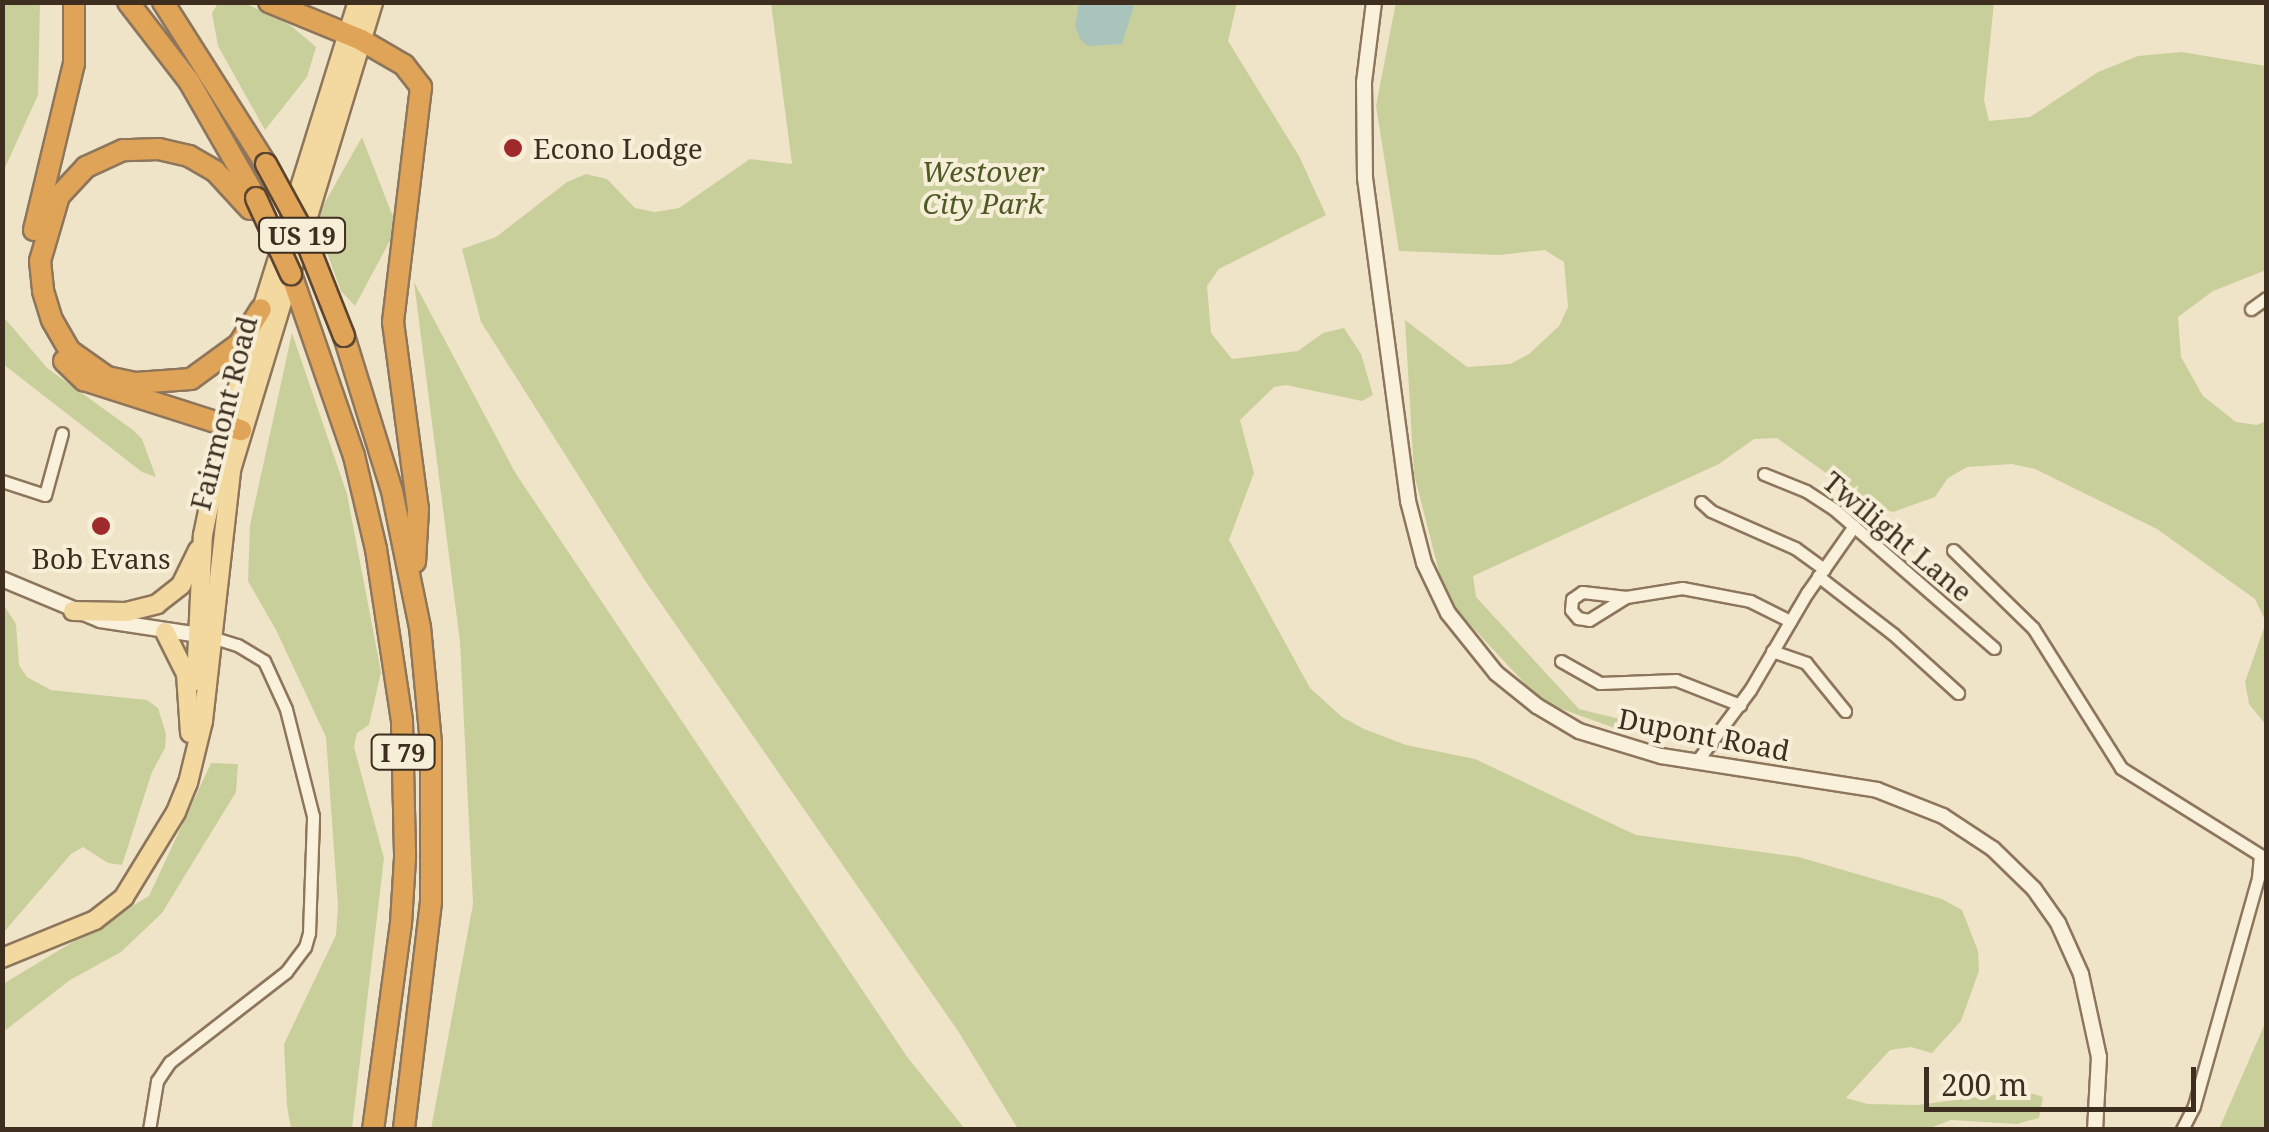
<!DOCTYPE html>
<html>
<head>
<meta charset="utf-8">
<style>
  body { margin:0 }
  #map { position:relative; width:2269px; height:1132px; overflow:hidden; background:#f0e4c8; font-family:"Noto Serif",serif }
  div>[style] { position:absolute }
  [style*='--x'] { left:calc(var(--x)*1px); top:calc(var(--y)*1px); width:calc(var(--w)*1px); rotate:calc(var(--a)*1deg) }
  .green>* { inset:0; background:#c9cf9b }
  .water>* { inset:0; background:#a9c4bc }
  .roads { filter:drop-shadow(2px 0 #8d765c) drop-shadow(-2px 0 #8d765c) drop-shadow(0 2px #8d765c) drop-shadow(0 -2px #8d765c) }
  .minor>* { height:11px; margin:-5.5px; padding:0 5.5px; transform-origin:5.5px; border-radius:5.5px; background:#faf1dc }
  .tertiary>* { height:14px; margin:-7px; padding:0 7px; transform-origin:7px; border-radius:7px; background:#faf1dc }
  .primary>* { height:18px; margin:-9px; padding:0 9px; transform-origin:9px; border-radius:9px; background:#f3d9a0 }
  .motorway>* { height:20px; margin:-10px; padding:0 10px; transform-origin:10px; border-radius:10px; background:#e0a458 }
  .bridges { filter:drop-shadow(2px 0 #5b4430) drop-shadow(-2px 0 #5b4430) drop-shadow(0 2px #5b4430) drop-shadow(0 -2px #5b4430) }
  .motorway-bridge>* { height:20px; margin:-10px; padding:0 10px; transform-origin:10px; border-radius:10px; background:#e0a458 }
  .dots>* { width:28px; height:28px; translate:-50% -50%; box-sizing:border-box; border:5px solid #f7eed8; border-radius:50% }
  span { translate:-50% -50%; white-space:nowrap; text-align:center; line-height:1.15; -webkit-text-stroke:8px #f7eed8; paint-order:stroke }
  .shield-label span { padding:2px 8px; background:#f7eed8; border:2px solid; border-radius:8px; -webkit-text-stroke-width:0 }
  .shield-label { font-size:25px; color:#3d2e20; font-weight:700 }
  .poi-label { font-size:28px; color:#3d2e20 }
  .left { translate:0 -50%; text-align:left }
  .park-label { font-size:28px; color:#4d5a26; font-style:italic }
  .street-label { font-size:28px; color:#3d2e20 }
  .frame { position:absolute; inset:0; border:5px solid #3d2e20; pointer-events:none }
  .scale { position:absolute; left:1924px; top:1067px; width:272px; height:45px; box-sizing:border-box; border:5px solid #3d2e20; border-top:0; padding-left:12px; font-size:30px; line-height:35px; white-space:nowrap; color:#3d2e20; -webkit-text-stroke:8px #f7eed8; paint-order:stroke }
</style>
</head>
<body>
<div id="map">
  <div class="green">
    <div style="clip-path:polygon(3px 2px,40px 3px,38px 95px,3px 172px)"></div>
    <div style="clip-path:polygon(1396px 2px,1994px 3px,1984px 100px,1989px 121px,2030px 117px,2098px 72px,2138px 56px,2182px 52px,2266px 66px,2266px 270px,2213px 291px,2178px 317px,2181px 357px,2203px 396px,2236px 422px,2257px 425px,2266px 421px,2266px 725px,2249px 704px,2245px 682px,2266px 622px,2255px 599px,2157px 529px,2035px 469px,2012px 464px,1967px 467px,1948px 478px,1935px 497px,1893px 512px,1872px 506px,1777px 438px,1754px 439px,1719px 464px,1473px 576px,1476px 597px,1579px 709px,1628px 721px,1623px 731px,1542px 702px,1446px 599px,1414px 474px,1405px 320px,1467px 367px,1510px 364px,1529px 354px,1559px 326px,1568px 307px,1564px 262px,1545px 250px,1500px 255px,1399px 251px,1376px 106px)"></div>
    <div style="clip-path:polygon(218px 3px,245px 3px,290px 25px,316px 47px,307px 77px,265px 130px,218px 46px,212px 13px)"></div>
    <div style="clip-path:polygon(771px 3px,1237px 3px,1228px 41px,1299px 156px,1326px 215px,1219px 269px,1207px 286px,1211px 333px,1232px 359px,1298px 351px,1323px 333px,1344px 328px,1361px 354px,1373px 395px,1362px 401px,1286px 385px,1274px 387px,1240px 420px,1254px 473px,1229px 540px,1310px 688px,1342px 717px,1364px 729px,1406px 745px,1475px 759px,1636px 835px,1799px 857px,1942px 899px,1962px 910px,1978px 951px,1979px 971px,1961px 1021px,1932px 1053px,1911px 1047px,1890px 1050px,1846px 1098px,1868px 1104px,1917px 1105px,2024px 1091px,2043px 1097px,2039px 1118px,2017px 1124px,1951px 1120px,1925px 1130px,1018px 1129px,958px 1031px,644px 579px,481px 322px,462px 249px,496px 237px,567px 182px,586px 174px,607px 179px,635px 208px,655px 212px,679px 208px,750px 159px,792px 164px)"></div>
    <div style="clip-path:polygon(362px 137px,395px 222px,394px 233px,355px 306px,341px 291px,315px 220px)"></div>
    <div style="clip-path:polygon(414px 282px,516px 474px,908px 1058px,965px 1129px,431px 1129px,473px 904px,460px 642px)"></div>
    <div style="clip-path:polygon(2px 315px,47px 368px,133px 430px,142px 439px,156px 477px,142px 472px,3px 364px)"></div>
    <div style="clip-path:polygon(292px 333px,347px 494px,381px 672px,369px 725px,357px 733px,354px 747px,384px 858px,352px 1129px,291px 1129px,287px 1106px,284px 1044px,336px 935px,338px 906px,326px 737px,276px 630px,248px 581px,250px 525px)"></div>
    <div style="clip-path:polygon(3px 604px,16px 624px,19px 665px,27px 677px,51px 690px,147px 700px,158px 708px,166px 734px,165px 748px,152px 772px,122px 865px,108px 863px,83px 847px,71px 854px,3px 933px)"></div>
    <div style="clip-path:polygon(211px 763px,238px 764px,236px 792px,162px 913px,121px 952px,70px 980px,3px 1032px,3px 984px,149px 896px)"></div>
    <div style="clip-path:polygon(2266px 1021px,2266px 1129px,2219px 1129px)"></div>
  </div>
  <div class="water">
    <div style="clip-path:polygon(1079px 3px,1135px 3px,1122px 44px,1089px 46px,1082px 42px,1075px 27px)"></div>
  </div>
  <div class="roads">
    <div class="minor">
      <div style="--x:2251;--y:309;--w:19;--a:-36"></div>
      <div style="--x:1764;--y:474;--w:45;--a:22"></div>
      <div style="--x:1806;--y:491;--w:33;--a:33"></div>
      <div style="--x:1834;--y:509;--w:212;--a:41"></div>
      <div style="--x:2;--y:481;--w:45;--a:18"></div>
      <div style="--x:45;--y:495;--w:64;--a:-74.7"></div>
      <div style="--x:1701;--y:502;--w:13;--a:42"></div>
      <div style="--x:1711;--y:511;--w:92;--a:23.8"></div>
      <div style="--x:1795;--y:548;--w:36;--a:36"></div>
      <div style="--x:1953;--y:550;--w:112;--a:44.3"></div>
      <div style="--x:2033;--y:628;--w:165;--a:57.8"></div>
      <div style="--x:2121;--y:768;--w:164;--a:32"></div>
      <div style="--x:2260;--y:855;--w:23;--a:95"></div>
      <div style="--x:2258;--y:878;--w:237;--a:105.7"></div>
      <div style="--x:2194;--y:1106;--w:27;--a:117"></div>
      <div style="--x:1818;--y:576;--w:95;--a:37.7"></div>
      <div style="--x:1893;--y:634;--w:88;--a:42.2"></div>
      <div style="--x:1626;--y:597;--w:44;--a:-173.5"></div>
      <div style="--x:1582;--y:592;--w:12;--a:145"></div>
      <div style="--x:1572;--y:599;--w:11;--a:95"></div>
      <div style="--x:1571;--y:610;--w:11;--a:49"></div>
      <div style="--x:1578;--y:618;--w:11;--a:10"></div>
      <div style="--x:1589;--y:620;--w:44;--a:-31.9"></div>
      <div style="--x:1626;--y:597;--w:57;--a:-9.1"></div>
      <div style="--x:1682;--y:588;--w:69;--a:10.8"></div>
      <div style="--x:1750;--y:601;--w:45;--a:26.6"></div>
      <div style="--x:1772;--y:651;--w:36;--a:19"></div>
      <div style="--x:1806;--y:663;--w:62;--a:50.9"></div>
      <div style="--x:1561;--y:661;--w:45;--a:29.4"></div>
      <div style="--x:1600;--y:683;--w:76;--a:-2.3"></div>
      <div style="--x:1676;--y:680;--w:69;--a:21.3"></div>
      <div style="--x:1697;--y:761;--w:89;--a:-53.3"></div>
      <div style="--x:1750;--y:690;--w:113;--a:-59.6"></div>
      <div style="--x:1807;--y:593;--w:82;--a:-55"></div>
      <div style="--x:149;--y:1130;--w:50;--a:-80.7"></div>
      <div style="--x:157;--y:1081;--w:23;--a:-56"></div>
      <div style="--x:170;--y:1062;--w:147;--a:-37.8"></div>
      <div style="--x:286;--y:972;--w:31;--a:-53"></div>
      <div style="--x:305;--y:947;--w:15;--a:-74"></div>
      <div style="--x:309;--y:933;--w:117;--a:-88"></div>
      <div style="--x:313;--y:816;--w:110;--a:-104.2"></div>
      <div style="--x:286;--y:709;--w:53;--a:-114.6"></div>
      <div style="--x:264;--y:661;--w:31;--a:-149"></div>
      <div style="--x:237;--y:645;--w:27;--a:-163"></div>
    </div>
    <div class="tertiary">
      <div style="--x:1374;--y:2;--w:81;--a:97.1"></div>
      <div style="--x:1364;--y:82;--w:96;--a:89.4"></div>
      <div style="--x:1365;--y:178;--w:326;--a:82.4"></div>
      <div style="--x:1408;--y:501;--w:64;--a:75.5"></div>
      <div style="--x:1424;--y:563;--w:55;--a:64.4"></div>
      <div style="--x:1448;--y:613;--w:77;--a:51.3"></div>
      <div style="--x:1496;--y:673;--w:53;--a:38.8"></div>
      <div style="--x:1537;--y:706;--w:49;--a:30.8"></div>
      <div style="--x:1579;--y:731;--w:86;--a:17"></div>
      <div style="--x:1661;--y:756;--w:219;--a:8.9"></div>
      <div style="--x:1877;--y:790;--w:71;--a:21.5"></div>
      <div style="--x:1943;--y:816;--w:60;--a:33.4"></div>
      <div style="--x:1993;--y:849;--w:57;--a:44.3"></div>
      <div style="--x:2034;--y:889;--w:42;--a:54.8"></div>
      <div style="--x:2058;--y:923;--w:56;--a:65.7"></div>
      <div style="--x:2081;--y:974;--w:85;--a:77.8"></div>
      <div style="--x:2099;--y:1057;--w:73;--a:93.1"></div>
      <div style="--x:2;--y:579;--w:106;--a:22.7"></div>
      <div style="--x:100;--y:620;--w:107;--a:8.6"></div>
    </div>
    <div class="primary">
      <div style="--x:73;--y:611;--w:53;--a:1.1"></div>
      <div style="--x:126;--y:612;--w:32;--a:-14"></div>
      <div style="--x:157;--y:604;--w:31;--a:-38"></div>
      <div style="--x:181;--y:585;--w:39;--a:-64"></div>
      <div style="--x:165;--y:632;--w:47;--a:63.4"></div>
      <div style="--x:186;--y:674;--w:59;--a:86.1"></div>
      <div style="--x:196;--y:681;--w:146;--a:-87.3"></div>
      <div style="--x:203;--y:535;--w:112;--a:-78.2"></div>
      <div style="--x:226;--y:425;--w:443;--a:-72.7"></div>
      <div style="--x:2;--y:958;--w:100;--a:-22.2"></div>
      <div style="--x:95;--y:920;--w:37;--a:-38"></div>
      <div style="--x:124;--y:897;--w:100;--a:-58.5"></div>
      <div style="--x:176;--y:812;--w:31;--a:-68"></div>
      <div style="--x:188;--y:783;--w:64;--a:-76.4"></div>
      <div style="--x:203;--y:721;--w:253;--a:-83.6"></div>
      <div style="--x:231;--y:470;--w:489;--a:-73.1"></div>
    </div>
    <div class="motorway">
      <div style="--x:128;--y:2;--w:100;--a:52.3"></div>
      <div style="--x:189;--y:81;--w:135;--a:60.2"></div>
      <div style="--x:163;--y:2;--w:192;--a:57.6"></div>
      <div style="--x:269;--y:2;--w:100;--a:22.4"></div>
      <div style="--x:361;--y:40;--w:50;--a:30.2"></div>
      <div style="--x:404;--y:65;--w:28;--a:52"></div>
      <div style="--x:421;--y:87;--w:237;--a:96.8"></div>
      <div style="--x:393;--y:322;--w:189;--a:82.4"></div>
      <div style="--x:418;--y:509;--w:53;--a:93.2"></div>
      <div style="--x:250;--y:209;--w:52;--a:-132.6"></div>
      <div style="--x:215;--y:171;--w:30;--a:-150"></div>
      <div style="--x:189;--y:156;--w:31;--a:-167"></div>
      <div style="--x:159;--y:149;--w:36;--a:178"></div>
      <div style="--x:123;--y:150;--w:41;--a:155.3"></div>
      <div style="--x:86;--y:167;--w:40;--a:133"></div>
      <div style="--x:59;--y:196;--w:68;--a:106.3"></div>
      <div style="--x:40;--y:261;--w:30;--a:84"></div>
      <div style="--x:43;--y:291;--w:30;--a:73"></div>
      <div style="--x:52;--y:320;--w:36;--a:60"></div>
      <div style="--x:70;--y:351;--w:45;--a:35.1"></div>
      <div style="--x:107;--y:377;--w:30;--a:12"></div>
      <div style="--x:136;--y:383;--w:55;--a:-4.2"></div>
      <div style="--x:191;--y:379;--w:59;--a:-36.1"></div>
      <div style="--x:239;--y:344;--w:41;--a:-57.8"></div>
      <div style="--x:34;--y:230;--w:172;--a:-76.5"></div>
      <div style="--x:74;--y:63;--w:61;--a:-90"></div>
      <div style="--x:291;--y:274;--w:193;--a:70.9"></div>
      <div style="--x:354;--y:456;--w:96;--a:76.7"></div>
      <div style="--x:376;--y:549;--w:174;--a:81.4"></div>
      <div style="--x:402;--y:721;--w:137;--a:88.7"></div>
      <div style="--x:405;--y:858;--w:65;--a:93.5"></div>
      <div style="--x:401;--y:923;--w:209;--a:97.7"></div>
      <div style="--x:344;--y:336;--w:162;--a:72.8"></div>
      <div style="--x:392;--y:491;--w:139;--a:78.4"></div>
      <div style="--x:420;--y:627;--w:117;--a:84.6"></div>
      <div style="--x:431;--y:743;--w:159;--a:90"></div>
      <div style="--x:431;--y:902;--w:230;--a:96.8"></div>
      <div style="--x:64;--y:361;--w:28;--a:44"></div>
      <div style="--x:84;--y:380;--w:165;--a:17.7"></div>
    </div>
  </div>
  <div class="bridges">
    <div class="motorway-bridge">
      <div style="--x:266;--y:164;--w:75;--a:61.4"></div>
      <div style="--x:302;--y:230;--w:114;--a:68.4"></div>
      <div style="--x:256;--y:198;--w:84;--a:65.3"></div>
    </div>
  </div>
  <div class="dots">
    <div style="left:513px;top:148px;background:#9e2a2b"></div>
    <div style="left:101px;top:526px;background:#9e2a2b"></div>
  </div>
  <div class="shield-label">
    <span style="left:302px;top:235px">US 19</span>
    <span style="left:403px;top:752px">I 79</span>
  </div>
  <div class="poi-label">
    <span class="left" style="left:533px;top:148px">Econo Lodge</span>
    <span style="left:101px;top:558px">Bob Evans</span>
  </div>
  <div class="park-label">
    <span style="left:983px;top:187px">Westover<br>City Park</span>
  </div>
  <div class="street-label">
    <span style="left:223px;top:413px;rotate:-76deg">Fairmont Road</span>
    <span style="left:1898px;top:536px;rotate:40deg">Twilight Lane</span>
    <span style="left:1704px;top:734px;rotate:11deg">Dupont Road</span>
  </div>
  <div class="frame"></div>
  <div class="scale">200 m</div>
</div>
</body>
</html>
